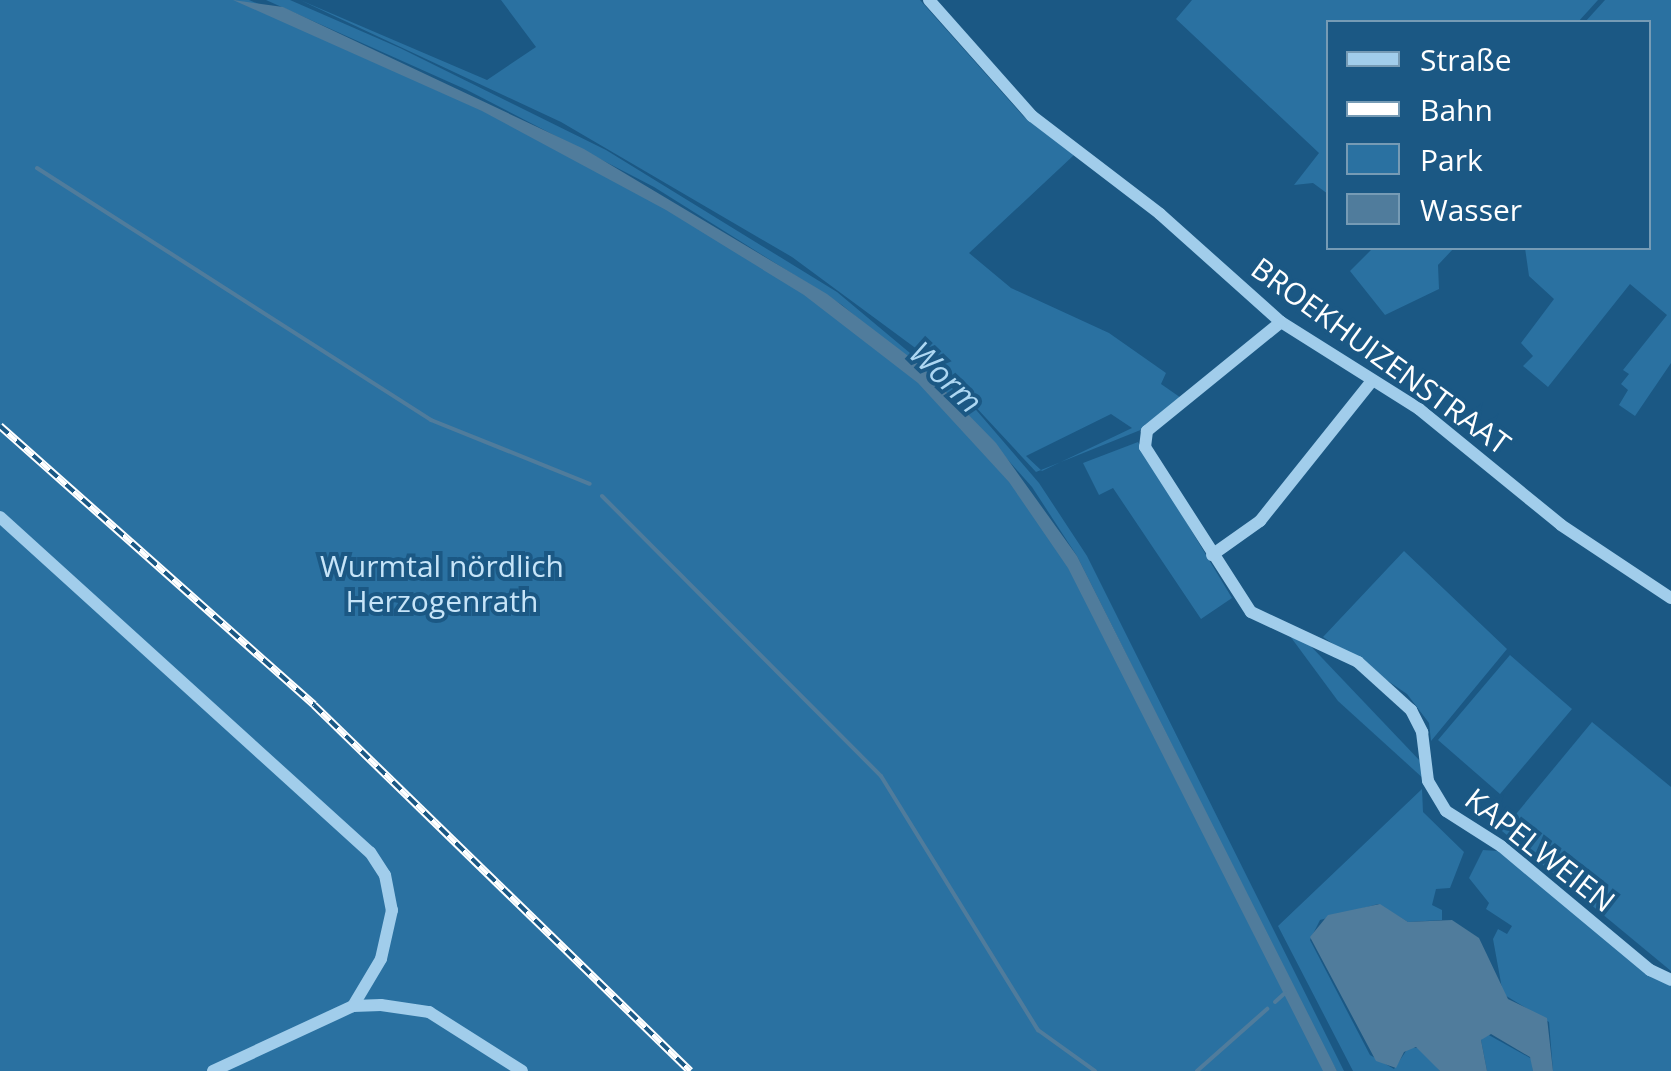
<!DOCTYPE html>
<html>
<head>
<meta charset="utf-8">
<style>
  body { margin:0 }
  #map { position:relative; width:1671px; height:1071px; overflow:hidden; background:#1b5884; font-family:"Open Sans",sans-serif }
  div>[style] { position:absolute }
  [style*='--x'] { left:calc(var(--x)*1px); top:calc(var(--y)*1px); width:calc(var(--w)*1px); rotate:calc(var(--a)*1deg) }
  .green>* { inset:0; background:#2a71a1 }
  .water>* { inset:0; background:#507c9c }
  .stream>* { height:4px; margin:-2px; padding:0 2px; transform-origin:2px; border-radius:2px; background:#507c9c }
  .minor>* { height:12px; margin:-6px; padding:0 6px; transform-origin:6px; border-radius:6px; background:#a1cdeb }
  .rail>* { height:8px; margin-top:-4px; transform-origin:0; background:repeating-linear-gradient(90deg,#1b5884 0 11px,#fff 0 22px); box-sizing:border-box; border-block:2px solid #fff }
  span { translate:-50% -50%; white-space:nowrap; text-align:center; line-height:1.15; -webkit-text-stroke:8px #1b5884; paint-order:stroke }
  .street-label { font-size:30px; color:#fff }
  .park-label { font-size:30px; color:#c6e4f8 }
  .water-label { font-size:32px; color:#add7f2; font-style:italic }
  .legend { position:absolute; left:1326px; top:20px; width:325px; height:230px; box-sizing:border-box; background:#1b5884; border:2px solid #769bb5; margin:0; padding:12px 18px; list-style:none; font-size:30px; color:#fff }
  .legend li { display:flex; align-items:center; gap:20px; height:50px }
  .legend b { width:50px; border:2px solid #769bb5 }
</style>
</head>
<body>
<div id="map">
  <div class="green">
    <div style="clip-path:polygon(0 0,249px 0,336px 36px,668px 205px,867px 330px,968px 422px,1085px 581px,1334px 1071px,0 1071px)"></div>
    <div style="clip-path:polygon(266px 0,290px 0,400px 48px,606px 150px,837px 292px,971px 404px,1039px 483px,1087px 556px,1344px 1071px,1337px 1071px,1325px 1050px,1077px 556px,1032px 487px,952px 397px,842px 305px,654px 187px,467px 90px)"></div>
    <div style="clip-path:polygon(evenodd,300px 0,487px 80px,536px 47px,501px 0,920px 0,1023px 116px,1074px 155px,969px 253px,1011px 288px,1109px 333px,1166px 373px,1161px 384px,1184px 400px,1143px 429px,1036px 472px,933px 361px,792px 257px,561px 122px,300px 0,1111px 414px,1132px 428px,1042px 471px,1026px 456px,1111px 414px)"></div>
    <div style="clip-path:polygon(1192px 0,1598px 0,1578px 22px,1328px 22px,1328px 194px,1313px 183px,1294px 185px,1319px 153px,1176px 19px)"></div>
    <div style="clip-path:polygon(1605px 0,1671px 0,1671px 363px,1635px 416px,1619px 405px,1628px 390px,1621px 384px,1629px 374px,1623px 370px,1667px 315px,1630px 284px,1548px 387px,1523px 366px,1533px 356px,1521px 343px,1554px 299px,1529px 276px,1525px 248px,1648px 248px,1648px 22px,1585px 22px)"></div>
    <div style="clip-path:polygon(1373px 248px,1454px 248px,1438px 265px,1439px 289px,1385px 315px,1350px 271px)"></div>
    <div style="clip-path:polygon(1138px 442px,1232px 598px,1201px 619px,1113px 488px,1099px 495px,1083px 463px)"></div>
    <div style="clip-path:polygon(1404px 551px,1507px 649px,1431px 741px,1429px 723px,1407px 694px,1323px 637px)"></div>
    <div style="clip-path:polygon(1287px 632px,1304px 639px,1422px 763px,1425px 780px,1338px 701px)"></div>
    <div style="clip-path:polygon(1510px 655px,1572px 709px,1500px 794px,1438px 740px)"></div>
    <div style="clip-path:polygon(1592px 722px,1671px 787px,1671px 971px,1502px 831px)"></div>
    <div style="clip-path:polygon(1422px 789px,1423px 812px,1464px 852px,1450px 888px,1436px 889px,1432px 905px,1442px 910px,1442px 920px,1408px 922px,1378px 904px,1320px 920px,1310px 940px,1370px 1055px,1394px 1069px,1408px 1048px,1421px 1048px,1440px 1071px,1353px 1071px,1278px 926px)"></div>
    <div style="clip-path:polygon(1483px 850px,1498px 851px,1671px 983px,1671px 1071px,1553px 1071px,1549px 1022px,1503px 994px,1493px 939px,1498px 929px,1507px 934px,1512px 926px,1486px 909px,1489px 903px,1469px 878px)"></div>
    <div style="clip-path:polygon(1487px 1034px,1532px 1059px,1533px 1071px,1487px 1071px,1481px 1040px)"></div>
  </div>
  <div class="water">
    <div style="clip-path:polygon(233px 0,283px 7px,584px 149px,827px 294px,920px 365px,996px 443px,1077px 556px,1337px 1071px,1323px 1071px,1068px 568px,1009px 482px,918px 383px,804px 295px,666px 210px,482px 111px)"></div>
    <div style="clip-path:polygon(1380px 904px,1408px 922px,1452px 920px,1479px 938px,1508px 999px,1547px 1018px,1553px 1071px,1533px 1071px,1530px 1057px,1491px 1034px,1481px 1040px,1487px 1071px,1440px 1071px,1416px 1047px,1404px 1052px,1396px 1068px,1376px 1061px,1310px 937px,1328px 915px)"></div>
  </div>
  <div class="stream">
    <div style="--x:37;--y:168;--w:468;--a:32.6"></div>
    <div style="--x:431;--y:420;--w:171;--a:21.9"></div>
    <div style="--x:602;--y:496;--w:395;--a:45.1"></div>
    <div style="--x:881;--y:776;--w:299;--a:58.3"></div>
    <div style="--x:1038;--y:1030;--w:70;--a:35.7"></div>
    <div style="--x:1275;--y:1002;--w:13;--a:-42"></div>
    <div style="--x:1197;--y:1071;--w:94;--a:-41.5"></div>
  </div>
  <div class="minor">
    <div style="--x:929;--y:0;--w:155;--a:48.4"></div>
    <div style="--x:1032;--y:116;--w:161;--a:37.4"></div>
    <div style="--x:1160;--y:214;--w:162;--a:41.8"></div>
    <div style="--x:1281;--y:322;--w:163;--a:32.2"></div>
    <div style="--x:1419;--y:409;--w:183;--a:39.2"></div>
    <div style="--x:1561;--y:525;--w:132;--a:33.6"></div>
    <div style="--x:1281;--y:322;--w:173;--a:140.9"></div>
    <div style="--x:1147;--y:431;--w:16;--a:97"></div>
    <div style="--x:1145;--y:447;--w:196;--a:57.3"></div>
    <div style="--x:1251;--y:612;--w:118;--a:25"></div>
    <div style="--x:1358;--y:662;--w:72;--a:42.2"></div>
    <div style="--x:1411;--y:710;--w:25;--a:63"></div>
    <div style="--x:1422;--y:732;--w:49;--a:83"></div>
    <div style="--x:1428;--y:781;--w:35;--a:59"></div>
    <div style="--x:1446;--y:811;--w:65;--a:32.5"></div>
    <div style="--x:1501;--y:846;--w:194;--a:39.8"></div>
    <div style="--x:1650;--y:970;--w:23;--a:25"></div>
    <div style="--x:0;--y:517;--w:499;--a:42.2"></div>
    <div style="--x:370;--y:852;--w:27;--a:57"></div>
    <div style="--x:385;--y:875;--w:36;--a:79"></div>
    <div style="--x:392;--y:910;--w:50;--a:102.7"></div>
    <div style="--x:381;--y:959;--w:55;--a:120.8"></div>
    <div style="--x:1212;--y:555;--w:59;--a:-35.3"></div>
    <div style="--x:1260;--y:521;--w:178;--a:-51.4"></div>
    <div style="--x:213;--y:1071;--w:154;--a:-24.9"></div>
    <div style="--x:353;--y:1006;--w:28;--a:-2"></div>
    <div style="--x:381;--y:1005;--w:49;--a:8.3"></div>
    <div style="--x:429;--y:1012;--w:110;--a:32.4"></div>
  </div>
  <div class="rail">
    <div style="--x:0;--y:426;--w:420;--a:41.6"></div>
    <div style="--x:314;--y:705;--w:525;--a:44.23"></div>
  </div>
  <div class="street-label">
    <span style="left:1381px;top:356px;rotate:36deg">BROEKHUIZENSTRAAT</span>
    <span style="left:1540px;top:850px;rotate:38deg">KAPELWEIEN</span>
  </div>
  <div class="park-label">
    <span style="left:442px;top:583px">Wurmtal nördlich<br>Herzogenrath</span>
  </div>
  <div class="water-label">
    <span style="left:946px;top:377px;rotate:44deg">Worm</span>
  </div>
  <ul class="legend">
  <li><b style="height:12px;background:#a1cdeb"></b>Straße</li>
  <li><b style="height:12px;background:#fff"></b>Bahn</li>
  <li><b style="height:28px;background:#2a71a1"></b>Park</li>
  <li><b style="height:28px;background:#507c9c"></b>Wasser</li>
  </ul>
</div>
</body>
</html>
